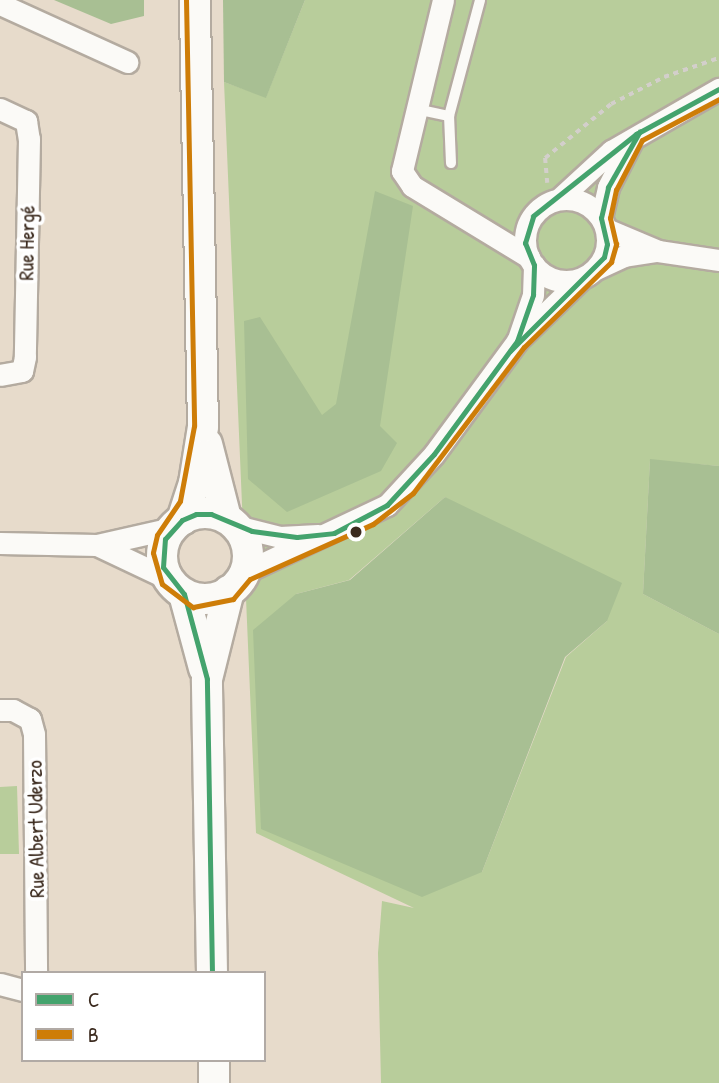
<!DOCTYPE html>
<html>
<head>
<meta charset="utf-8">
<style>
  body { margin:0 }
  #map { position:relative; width:719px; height:1083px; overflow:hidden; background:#e7dbcb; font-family:"Patrick Hand",sans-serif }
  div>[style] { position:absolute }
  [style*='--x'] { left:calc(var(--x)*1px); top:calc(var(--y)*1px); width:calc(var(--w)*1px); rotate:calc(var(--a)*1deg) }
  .green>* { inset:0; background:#b8cd9b }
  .forest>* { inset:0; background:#a8bf93 }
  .path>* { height:3.5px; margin-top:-1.75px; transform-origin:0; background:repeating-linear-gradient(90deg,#d3cfcb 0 5px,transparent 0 10px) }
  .roads { filter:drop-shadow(2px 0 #b4aba0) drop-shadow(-2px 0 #b4aba0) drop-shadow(0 2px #b4aba0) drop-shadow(0 -2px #b4aba0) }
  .lane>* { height:10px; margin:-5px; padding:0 5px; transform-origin:5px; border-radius:5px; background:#fbfaf7 }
  .street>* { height:21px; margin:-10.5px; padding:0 10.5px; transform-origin:10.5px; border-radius:10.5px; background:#fbfaf7 }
  .street>.ring { margin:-10.5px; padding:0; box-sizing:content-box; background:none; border:21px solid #fbfaf7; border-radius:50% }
  .secondary>* { height:30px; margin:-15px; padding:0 15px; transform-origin:15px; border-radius:15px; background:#fbfaf7 }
  .secondary>.ring { margin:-15px; padding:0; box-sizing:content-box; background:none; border:30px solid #fbfaf7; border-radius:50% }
  .bus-1>* { height:5px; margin:-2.5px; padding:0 2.5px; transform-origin:2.5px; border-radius:2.5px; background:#44a36d }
  .bus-2>* { height:5px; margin:-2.5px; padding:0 2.5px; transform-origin:2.5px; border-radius:2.5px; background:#ce7d08 }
  .dots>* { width:19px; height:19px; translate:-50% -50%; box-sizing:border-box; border:4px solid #fff; border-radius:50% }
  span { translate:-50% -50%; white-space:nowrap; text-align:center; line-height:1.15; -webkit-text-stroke:7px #fff; paint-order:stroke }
  .street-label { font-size:21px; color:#3b2a1e }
  .legend { position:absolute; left:21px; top:971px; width:245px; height:91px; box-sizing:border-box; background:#fff; border:2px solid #b1aaa5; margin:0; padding:9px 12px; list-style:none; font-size:21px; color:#3b2a1e }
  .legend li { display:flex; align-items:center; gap:14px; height:35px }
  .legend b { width:35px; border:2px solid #b1aaa5 }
</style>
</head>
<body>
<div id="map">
  <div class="green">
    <div style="clip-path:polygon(evenodd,305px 0,719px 0,719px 466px,650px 460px,643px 594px,719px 634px,719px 1083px,381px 1083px,378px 953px,382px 901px,414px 908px,256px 833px,224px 82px,266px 97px,305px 0,445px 497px,607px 621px,566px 657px,482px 872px,296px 594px,349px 580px,445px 497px)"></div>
    <div style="clip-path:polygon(17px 786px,19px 854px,0 854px,0 787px)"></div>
  </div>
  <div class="forest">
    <div style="clip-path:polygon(54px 0,144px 0,144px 16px,111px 24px)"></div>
    <div style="clip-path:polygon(223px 0,305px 0,266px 98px,224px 82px)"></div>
    <div style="clip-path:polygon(375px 191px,413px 206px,380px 426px,397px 443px,381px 471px,287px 512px,248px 479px,244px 321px,260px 317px,322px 415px,336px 404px)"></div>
    <div style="clip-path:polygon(650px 459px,719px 466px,719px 634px,643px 594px)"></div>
    <div style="clip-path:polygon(445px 497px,622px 583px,607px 621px,565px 657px,482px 872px,422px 897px,261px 829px,253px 630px,296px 594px,350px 580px)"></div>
  </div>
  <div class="path">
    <div style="--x:547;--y:183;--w:25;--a:-95"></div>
    <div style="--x:545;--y:158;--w:85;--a:-39.3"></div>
    <div style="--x:611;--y:104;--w:59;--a:-27"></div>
    <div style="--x:664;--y:77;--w:58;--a:-19.1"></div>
  </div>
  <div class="roads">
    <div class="lane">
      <div style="--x:416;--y:109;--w:34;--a:12"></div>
      <div style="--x:451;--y:163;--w:47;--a:-92.4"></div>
      <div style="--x:449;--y:116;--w:120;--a:-75"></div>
    </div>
    <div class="street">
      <div style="--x:443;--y:0;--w:176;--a:103.5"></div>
      <div style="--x:402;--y:171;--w:18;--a:56"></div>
      <div style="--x:412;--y:186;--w:137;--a:31.3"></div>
      <div style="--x:0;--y:4;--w:140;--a:24.5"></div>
      <div style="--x:0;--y:109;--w:29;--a:25"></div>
      <div style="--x:26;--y:121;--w:18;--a:81"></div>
      <div style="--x:29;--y:139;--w:218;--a:91.1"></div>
      <div style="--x:25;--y:357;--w:14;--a:102"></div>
      <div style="--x:22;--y:371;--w:22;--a:170"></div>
      <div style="--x:559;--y:199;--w:71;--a:-42.7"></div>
      <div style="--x:611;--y:151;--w:125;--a:-29.9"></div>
      <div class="ring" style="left:525px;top:199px;width:61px;height:61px"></div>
      <div style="--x:601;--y:218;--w:32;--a:-77"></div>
      <div style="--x:608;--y:187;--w:51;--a:-62.9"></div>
      <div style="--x:606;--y:229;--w:56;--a:22.9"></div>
      <div style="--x:658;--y:251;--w:62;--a:8.4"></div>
      <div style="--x:596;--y:269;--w:31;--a:-25"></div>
      <div style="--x:624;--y:256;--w:33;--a:-9"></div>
      <div style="--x:518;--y:339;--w:46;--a:-71.2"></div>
      <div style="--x:533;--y:295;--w:30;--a:-88"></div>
      <div style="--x:236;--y:526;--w:45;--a:14"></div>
      <div style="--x:280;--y:537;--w:38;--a:-3"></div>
      <div style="--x:0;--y:543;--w:97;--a:1.2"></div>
      <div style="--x:97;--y:545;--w:77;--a:-12.8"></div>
      <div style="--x:97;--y:545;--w:80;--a:25.3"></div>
      <div style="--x:245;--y:572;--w:157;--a:-25.3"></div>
      <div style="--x:387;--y:505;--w:69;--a:-47.3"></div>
      <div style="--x:434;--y:454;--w:140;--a:-53.7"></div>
      <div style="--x:517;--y:341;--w:89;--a:-44.1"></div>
      <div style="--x:0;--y:710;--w:13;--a:0"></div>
      <div style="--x:13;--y:710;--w:19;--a:28"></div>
      <div style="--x:30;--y:719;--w:16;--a:75"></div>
      <div style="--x:34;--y:734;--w:239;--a:89.5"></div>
      <div style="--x:0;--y:984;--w:24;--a:15"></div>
    </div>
    <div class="secondary">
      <div style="--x:207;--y:444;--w:76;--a:75.6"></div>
      <div class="ring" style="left:162px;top:513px;width:56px;height:56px"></div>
      <div style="--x:182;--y:520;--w:39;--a:-72"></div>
      <div style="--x:194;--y:483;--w:57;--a:-80.9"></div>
      <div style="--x:203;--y:427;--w:427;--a:-91.1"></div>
      <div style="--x:184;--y:594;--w:77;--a:74.9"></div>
      <div style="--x:212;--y:973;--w:294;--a:-91"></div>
      <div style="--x:207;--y:679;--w:91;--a:-76"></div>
      <div style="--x:214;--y:1060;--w:23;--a:90"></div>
    </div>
  </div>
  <div class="bus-1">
    <div style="--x:510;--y:351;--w:133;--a:-45"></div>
    <div style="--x:604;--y:257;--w:13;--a:-77"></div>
    <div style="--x:607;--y:244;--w:27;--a:-103"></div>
    <div style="--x:601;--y:218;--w:32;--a:-77"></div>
    <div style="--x:608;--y:187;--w:64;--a:-60.3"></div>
    <div style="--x:212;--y:973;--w:294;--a:-91"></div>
    <div style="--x:207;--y:679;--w:88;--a:-105.1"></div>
    <div style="--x:184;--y:594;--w:34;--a:-128"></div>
    <div style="--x:163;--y:567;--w:28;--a:-86"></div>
    <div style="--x:165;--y:539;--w:25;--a:-48"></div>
    <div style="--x:182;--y:520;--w:15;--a:-23"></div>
    <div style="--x:196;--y:514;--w:15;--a:0"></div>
    <div style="--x:211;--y:514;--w:44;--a:22.5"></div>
    <div style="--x:252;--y:531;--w:45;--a:7.6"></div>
    <div style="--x:297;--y:537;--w:37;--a:-6"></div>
    <div style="--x:334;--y:533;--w:60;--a:-27.8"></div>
    <div style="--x:387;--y:505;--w:69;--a:-47.3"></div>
    <div style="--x:434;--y:454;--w:140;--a:-53.7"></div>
    <div style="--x:517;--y:341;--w:49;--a:-70.8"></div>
    <div style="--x:533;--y:295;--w:30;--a:-88"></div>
    <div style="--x:534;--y:265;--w:24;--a:-112"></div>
    <div style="--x:525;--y:243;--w:28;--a:-73"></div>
    <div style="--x:533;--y:216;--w:132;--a:-38.5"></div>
    <div style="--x:636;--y:134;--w:94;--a:-28.5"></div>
  </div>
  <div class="bus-2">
    <div style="--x:186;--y:0;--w:426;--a:88.9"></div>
    <div style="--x:194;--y:426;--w:76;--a:100.6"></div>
    <div style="--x:180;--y:501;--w:41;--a:124.1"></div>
    <div style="--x:157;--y:535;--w:18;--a:103"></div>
    <div style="--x:153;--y:553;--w:32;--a:74"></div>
    <div style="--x:162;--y:584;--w:39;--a:37"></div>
    <div style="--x:193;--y:607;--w:41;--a:-11.3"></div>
    <div style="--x:233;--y:599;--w:26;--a:-50"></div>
    <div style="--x:250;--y:579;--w:135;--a:-24.1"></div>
    <div style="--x:373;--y:524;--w:51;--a:-37.8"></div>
    <div style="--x:413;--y:493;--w:183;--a:-52.8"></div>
    <div style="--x:524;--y:347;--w:122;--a:-44.3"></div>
    <div style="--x:611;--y:262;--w:19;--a:-74"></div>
    <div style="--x:616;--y:244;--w:27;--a:-103"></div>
    <div style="--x:610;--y:218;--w:29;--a:-78"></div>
    <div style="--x:616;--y:190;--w:56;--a:-62.5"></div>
    <div style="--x:642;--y:140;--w:87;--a:-28"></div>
  </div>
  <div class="dots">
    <div style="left:356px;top:532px;background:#3b2a1e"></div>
  </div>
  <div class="street-label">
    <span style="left:27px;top:243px;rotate:-89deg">Rue Hergé</span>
    <span style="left:36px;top:829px;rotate:-91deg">Rue Albert Uderzo</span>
  </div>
  <ul class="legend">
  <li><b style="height:9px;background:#44a36d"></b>C</li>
  <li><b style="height:9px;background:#ce7d08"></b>B</li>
  </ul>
</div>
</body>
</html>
